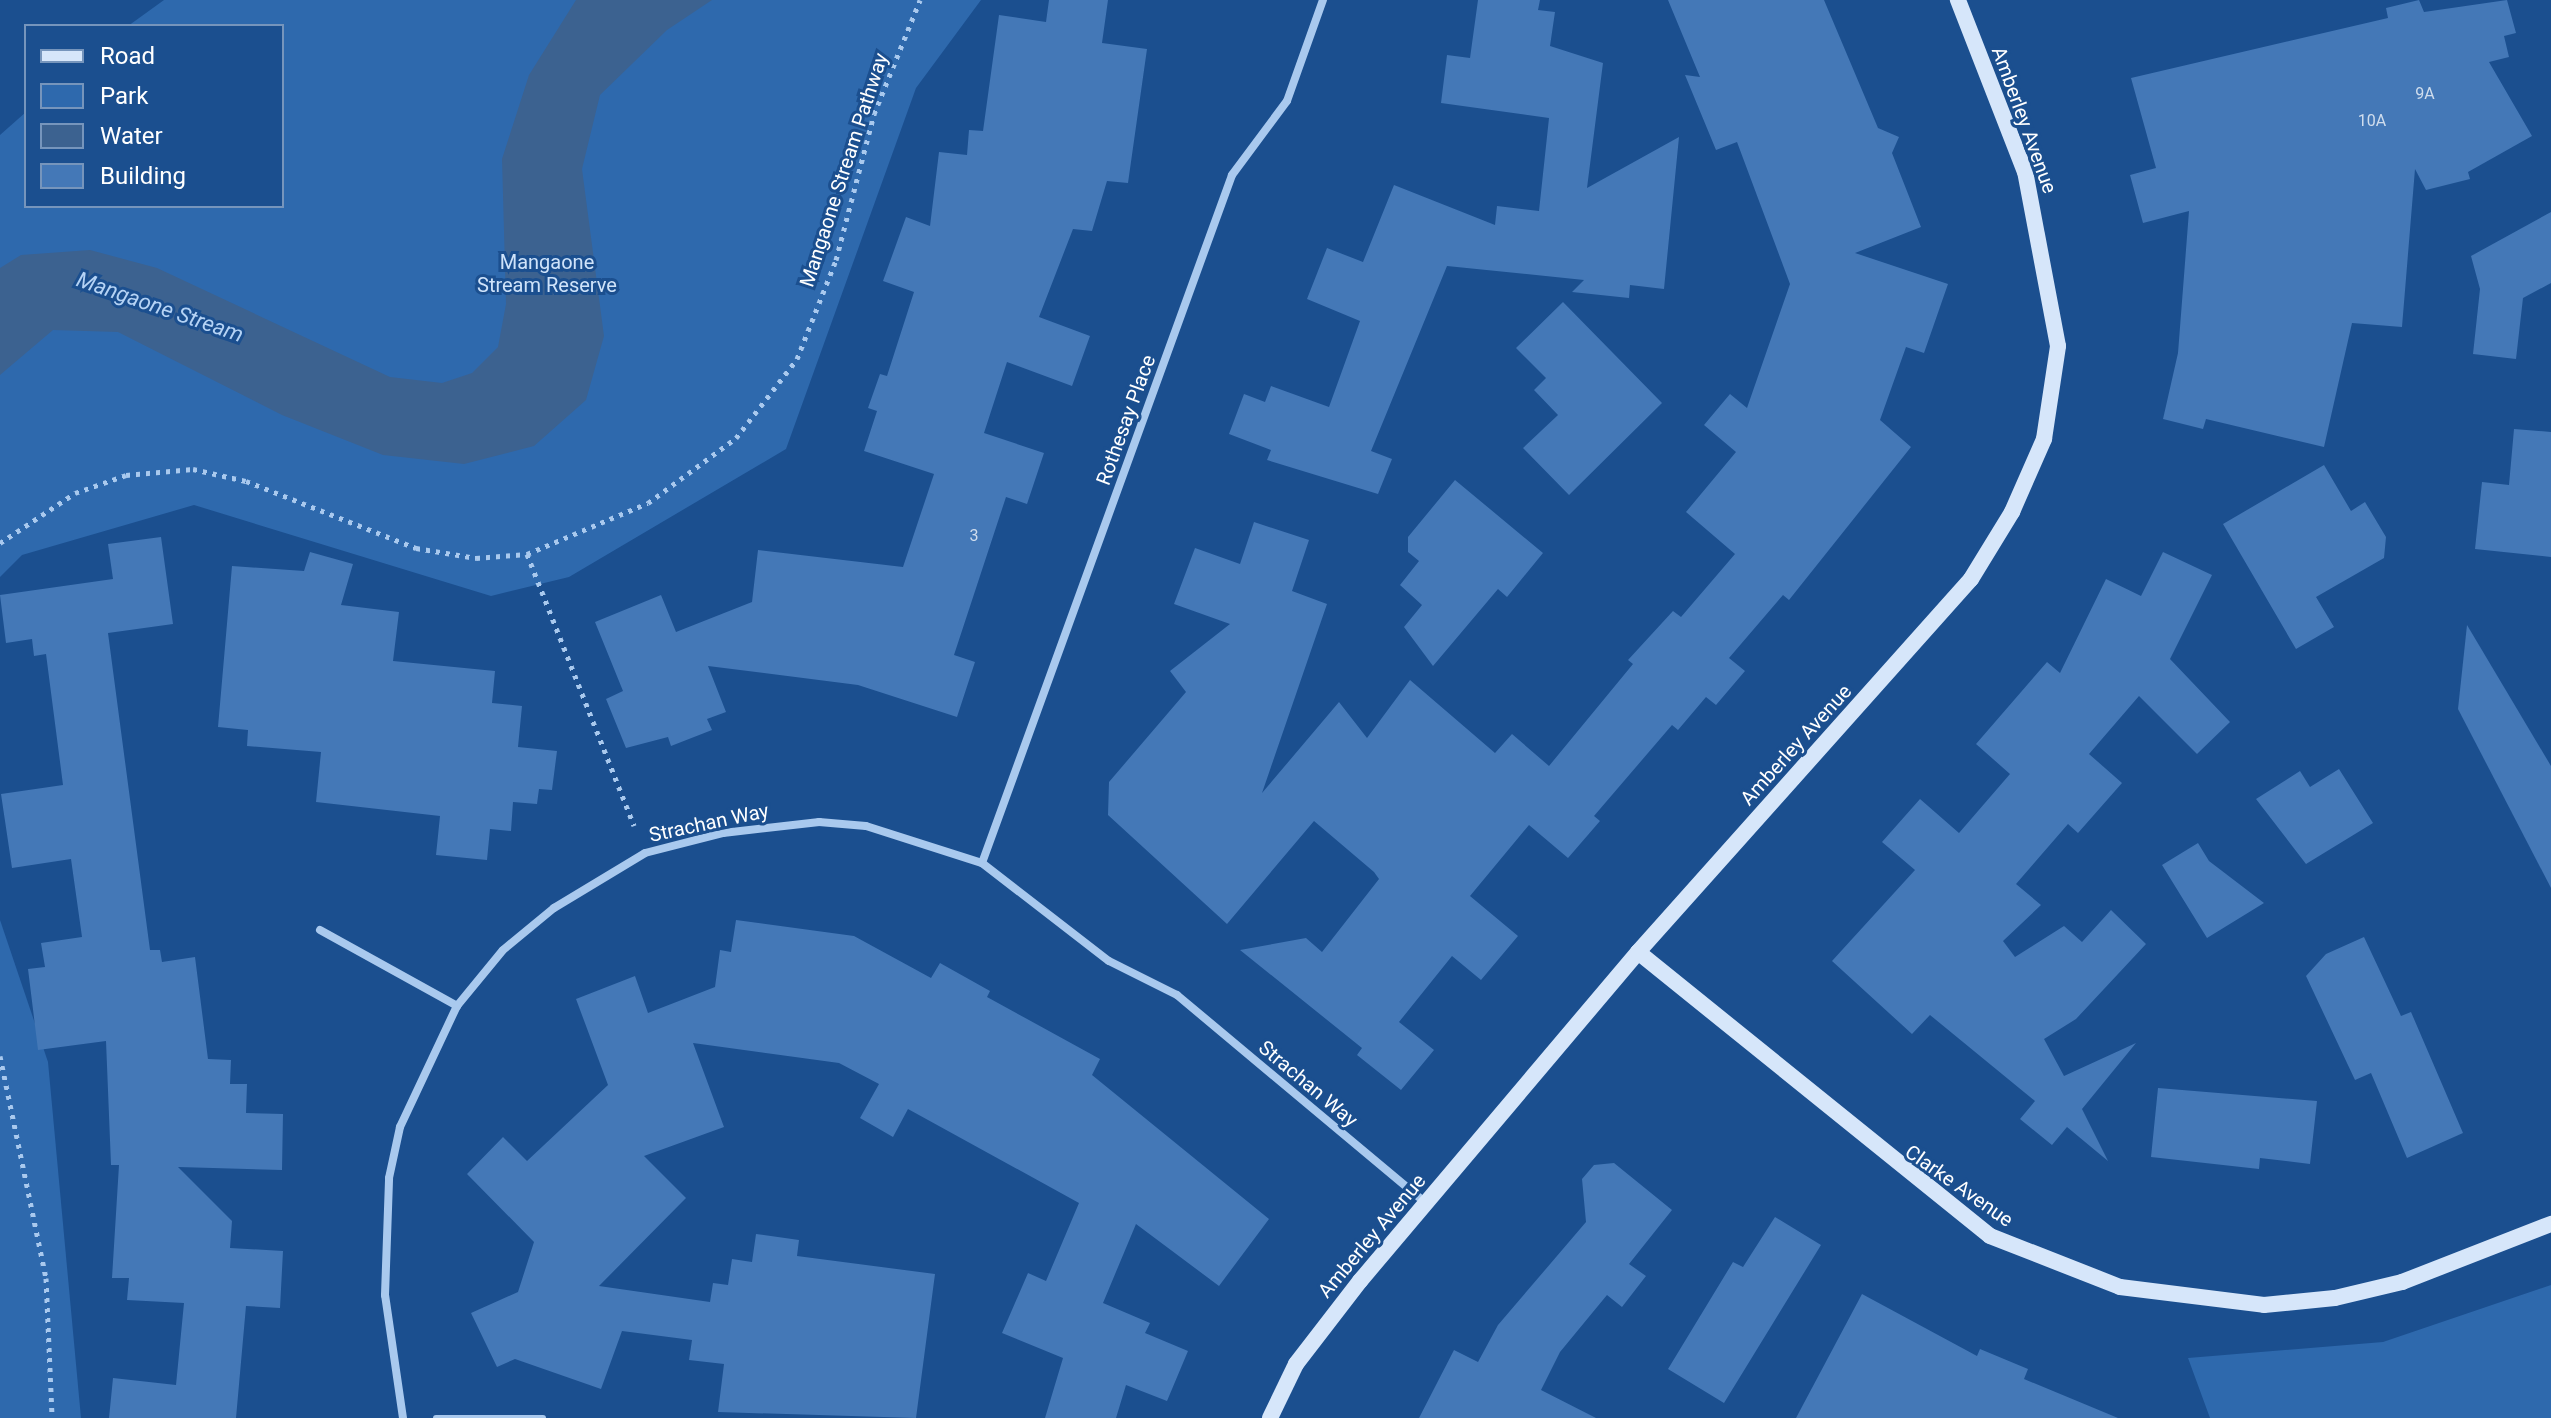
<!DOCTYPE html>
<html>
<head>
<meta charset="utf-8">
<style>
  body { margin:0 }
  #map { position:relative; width:2551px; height:1418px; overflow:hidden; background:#1b4f8f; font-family:Roboto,sans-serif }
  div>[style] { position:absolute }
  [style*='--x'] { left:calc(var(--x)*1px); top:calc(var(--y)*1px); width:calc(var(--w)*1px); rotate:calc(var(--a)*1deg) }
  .green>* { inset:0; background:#2e69ad }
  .water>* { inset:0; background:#3c6290 }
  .building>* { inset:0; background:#4478b7 }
  .path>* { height:5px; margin-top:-2.5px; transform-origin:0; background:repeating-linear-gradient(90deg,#a9c9ee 0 4px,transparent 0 10px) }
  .lane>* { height:6px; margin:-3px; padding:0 3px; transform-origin:3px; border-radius:3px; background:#a9c9ee }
  .street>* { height:8px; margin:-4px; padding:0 4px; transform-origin:4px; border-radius:4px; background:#a9c9ee }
  .secondary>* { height:16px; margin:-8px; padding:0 8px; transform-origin:8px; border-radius:8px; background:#d6e6fa }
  span { translate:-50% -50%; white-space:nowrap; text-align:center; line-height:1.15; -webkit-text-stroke:6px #1b4f8f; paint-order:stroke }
  .number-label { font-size:16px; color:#d0dded }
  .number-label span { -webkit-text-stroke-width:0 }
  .street-label { font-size:20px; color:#fff }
  .park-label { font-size:20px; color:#cfe3fa }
  .water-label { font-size:22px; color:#b5d3f5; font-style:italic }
  .legend { position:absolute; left:24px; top:24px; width:260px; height:184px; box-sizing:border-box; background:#1b4f8f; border:2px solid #7695bc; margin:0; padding:10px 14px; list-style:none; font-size:24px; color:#fff }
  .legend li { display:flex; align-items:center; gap:16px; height:40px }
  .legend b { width:40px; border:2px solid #7695bc }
</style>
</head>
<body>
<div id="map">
  <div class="green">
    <div style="clip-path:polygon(164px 0,981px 0,916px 88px,786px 449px,569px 577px,491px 596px,194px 505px,22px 555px,0 577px,0 135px,26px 112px,26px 206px,282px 206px,282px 26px,128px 26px)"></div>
    <div style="clip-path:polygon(0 920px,48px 1062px,81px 1418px,0 1418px)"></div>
    <div style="clip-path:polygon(2551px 1285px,2551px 1418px,2210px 1418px,2188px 1358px,2383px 1342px)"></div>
  </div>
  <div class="water">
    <div style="clip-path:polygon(576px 0,712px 0,667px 30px,600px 95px,582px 169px,604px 336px,586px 400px,534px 446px,464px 464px,383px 455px,282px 415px,118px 332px,53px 330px,0 375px,0 268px,21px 255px,90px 250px,157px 268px,390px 377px,442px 383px,472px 373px,498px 347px,506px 304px,502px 159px,529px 75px)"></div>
  </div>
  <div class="building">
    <div style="clip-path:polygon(1049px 0,1108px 0,1102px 43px,1147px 49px,1128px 183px,1107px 181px,1092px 231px,1073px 229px,1039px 317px,1090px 336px,1072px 386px,1007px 362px,984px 433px,1044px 453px,1027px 504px,1006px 497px,954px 655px,975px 662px,957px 717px,858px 685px,708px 666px,726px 712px,707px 719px,712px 730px,671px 746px,668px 737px,626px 748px,606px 699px,623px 691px,595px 622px,661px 595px,676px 632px,752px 602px,758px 550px,903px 567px,934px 474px,864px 451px,877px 411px,868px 408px,880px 374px,887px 376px,914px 292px,883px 281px,906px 217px,930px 226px,939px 152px,967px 155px,969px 130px,983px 131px,999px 15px,1046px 22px)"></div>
    <div style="clip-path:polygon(1478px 0,1540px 0,1538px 10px,1555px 12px,1550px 46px,1603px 63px,1587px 188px,1679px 137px,1664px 289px,1630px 285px,1629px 298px,1572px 292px,1584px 280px,1447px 266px,1371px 451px,1392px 459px,1378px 494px,1267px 460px,1271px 450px,1229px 434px,1244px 394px,1265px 402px,1271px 386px,1329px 407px,1360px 321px,1307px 299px,1327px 248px,1363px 262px,1394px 185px,1495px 225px,1497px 206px,1539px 211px,1549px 118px,1441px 103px,1447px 55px,1470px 58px)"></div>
    <div style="clip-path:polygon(1668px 0,1824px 0,1878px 128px,1899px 137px,1892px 153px,1921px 227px,1855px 253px,1948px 284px,1924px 353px,1906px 347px,1880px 420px,1911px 447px,1789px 600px,1783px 595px,1729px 658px,1745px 671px,1716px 705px,1706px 697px,1678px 730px,1672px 725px,1594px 816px,1600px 821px,1568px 858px,1529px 825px,1470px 896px,1518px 936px,1481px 980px,1452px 956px,1399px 1022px,1434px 1050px,1401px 1090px,1357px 1055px,1362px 1048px,1240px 950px,1306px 938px,1322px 952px,1379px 879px,1374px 872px,1314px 821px,1227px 924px,1108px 815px,1109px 782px,1186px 692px,1170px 671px,1230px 624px,1174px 604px,1195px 548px,1240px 564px,1254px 522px,1309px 540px,1292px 591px,1327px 604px,1262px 793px,1339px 702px,1367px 738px,1410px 680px,1495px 753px,1512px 734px,1549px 766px,1633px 664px,1628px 660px,1673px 611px,1681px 617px,1735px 554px,1686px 512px,1736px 452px,1704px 425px,1730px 394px,1747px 408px,1790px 284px,1737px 142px,1716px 150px,1685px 75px,1700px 77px)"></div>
    <div style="clip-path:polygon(2419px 0,2424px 12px,2507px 0,2516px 33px,2504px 36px,2509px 57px,2489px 62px,2532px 136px,2468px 172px,2470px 179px,2426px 190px,2415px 169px,2402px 327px,2352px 323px,2324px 447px,2206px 419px,2203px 429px,2163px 419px,2178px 353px,2189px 211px,2143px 223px,2130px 175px,2156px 168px,2131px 78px,2388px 18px,2386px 8px)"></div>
    <div style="clip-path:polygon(2551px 212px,2551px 283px,2523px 298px,2516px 359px,2473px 354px,2480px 289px,2471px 256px)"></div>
    <div style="clip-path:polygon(1563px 302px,1662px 403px,1569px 495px,1523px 448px,1558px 415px,1534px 390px,1546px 378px,1516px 348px)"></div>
    <div style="clip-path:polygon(2514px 429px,2551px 432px,2551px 557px,2475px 549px,2482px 482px,2509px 485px)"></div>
    <div style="clip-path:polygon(2324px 465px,2351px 511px,2365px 502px,2386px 537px,2384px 558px,2316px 597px,2334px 627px,2296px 649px,2223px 524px)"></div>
    <div style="clip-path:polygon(1455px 480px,1543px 553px,1507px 597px,1498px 589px,1433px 666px,1404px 627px,1422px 605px,1400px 585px,1419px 561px,1408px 552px,1408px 537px)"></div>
    <div style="clip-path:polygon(161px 537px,173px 624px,108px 633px,150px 950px,160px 950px,162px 962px,195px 957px,208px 1059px,231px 1060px,230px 1084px,247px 1084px,246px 1113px,283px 1114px,282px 1170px,178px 1167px,232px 1221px,230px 1248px,283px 1251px,280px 1308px,246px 1306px,236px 1418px,109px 1418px,113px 1378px,176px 1385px,184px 1303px,127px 1300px,129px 1278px,112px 1278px,119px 1165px,111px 1165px,106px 1041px,38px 1050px,28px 969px,45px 967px,41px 943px,82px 937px,71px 859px,12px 868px,1px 794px,63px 785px,46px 654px,34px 656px,32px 639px,6px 643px,0 595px,113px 579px,108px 544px)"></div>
    <div style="clip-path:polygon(310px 552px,353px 564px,341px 605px,399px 612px,393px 661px,495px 671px,492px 703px,522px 706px,518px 747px,557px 751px,552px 790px,539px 789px,537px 804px,513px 802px,511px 831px,490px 829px,487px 860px,436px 855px,440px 816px,316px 802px,321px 752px,247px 746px,248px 730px,218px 727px,232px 566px,304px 571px)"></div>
    <div style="clip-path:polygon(2163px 552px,2212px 575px,2170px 659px,2230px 722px,2197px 754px,2139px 696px,2089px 754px,2122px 783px,2078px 833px,2068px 824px,2016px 884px,2041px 905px,2003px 941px,2015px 957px,2064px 926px,2082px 942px,2111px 910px,2146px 944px,2076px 1019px,2044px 1039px,2064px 1076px,2136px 1043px,2082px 1109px,2108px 1161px,2067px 1127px,2052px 1145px,2020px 1119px,2035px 1101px,1930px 1015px,1912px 1034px,1832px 961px,1915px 870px,1882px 842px,1920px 799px,1959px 833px,2010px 774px,1976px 744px,2047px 662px,2060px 673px,2106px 579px,2141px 596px)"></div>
    <div style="clip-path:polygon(2467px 625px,2551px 766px,2551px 888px,2458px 709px)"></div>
    <div style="clip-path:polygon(2339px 769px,2373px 823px,2306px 864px,2256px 799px,2300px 771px,2310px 787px)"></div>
    <div style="clip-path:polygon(2198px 843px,2209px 861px,2264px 903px,2207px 938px,2162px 865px)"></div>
    <div style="clip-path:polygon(736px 920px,854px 936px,931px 978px,940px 963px,990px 991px,987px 997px,1100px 1059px,1092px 1075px,1269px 1219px,1219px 1286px,1136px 1224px,1103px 1303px,1150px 1323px,1145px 1333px,1188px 1351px,1167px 1401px,1126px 1385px,1116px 1418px,1045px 1418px,1063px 1358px,1002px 1333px,1028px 1273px,1046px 1281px,1079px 1203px,908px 1109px,893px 1137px,860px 1118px,879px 1084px,839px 1063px,693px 1043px,724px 1127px,644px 1156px,686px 1198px,599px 1286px,710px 1302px,713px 1283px,728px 1285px,732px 1259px,752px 1262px,756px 1234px,799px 1240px,797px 1256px,935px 1274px,916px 1418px,718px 1412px,724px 1364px,689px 1360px,692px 1340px,622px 1331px,601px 1389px,515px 1359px,497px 1367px,471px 1313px,518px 1292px,534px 1242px,467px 1174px,503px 1137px,527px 1161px,608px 1085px,576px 999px,635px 976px,648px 1013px,715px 987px,720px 950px,731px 952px)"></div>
    <div style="clip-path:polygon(2364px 937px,2401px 1016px,2411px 1012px,2463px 1133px,2407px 1158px,2371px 1073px,2355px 1080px,2306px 976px,2326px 954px)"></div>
    <div style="clip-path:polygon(2158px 1088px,2317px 1101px,2310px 1164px,2260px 1158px,2259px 1169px,2151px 1157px)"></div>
    <div style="clip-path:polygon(1614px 1163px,1672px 1210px,1629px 1264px,1646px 1276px,1622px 1307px,1607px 1295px,1560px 1352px,1541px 1390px,1596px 1418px,1419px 1418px,1454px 1350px,1478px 1362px,1498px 1325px,1586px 1222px,1582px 1179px,1594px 1165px)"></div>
    <div style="clip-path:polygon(1775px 1217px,1821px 1245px,1724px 1403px,1668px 1369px,1733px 1262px,1743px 1267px)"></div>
    <div style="clip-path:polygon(1862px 1294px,1977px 1356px,1980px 1349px,2028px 1369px,2024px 1379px,2118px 1418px,1796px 1418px)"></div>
  </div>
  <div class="path">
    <div style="--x:0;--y:543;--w:90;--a:-33.7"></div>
    <div style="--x:75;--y:493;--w:54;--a:-19.4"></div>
    <div style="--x:126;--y:475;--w:67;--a:-5.1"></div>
    <div style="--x:193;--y:469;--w:54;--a:12.8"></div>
    <div style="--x:246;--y:481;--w:183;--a:21.5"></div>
    <div style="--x:416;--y:548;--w:61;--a:9.5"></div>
    <div style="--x:476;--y:558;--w:51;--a:-4.5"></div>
    <div style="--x:527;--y:554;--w:131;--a:-22.9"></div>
    <div style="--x:648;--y:503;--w:109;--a:-36.5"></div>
    <div style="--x:736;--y:438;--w:100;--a:-52.3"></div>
    <div style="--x:797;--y:359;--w:106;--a:-68.5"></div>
    <div style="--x:836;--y:260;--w:151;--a:-75.4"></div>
    <div style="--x:874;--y:114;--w:123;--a:-68"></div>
    <div style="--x:527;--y:554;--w:292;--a:68.5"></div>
    <div style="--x:0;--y:1056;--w:227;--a:78.3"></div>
    <div style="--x:46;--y:1278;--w:140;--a:87.5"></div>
  </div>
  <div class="lane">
    <div style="--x:436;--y:1418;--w:107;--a:0"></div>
  </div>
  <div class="street">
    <div style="--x:982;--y:863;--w:732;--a:-70.03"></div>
    <div style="--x:1232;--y:175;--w:92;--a:-53.4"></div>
    <div style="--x:1287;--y:101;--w:107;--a:-70.4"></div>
    <div style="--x:320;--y:930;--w:157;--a:29"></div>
    <div style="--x:403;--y:1418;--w:124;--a:-98.3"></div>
    <div style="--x:385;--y:1295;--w:117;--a:-88"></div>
    <div style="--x:389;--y:1178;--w:52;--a:-77.8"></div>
    <div style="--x:400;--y:1127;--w:134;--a:-64.8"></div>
    <div style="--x:457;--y:1006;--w:72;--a:-50.6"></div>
    <div style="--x:503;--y:950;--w:66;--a:-39.5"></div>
    <div style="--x:554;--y:908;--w:106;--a:-31.1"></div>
    <div style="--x:645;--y:853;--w:81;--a:-14.4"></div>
    <div style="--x:723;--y:833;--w:97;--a:-6.5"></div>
    <div style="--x:819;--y:822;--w:47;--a:4.9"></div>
    <div style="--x:866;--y:826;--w:122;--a:17.7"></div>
    <div style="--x:982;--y:863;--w:160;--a:37.7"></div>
    <div style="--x:1109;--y:961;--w:76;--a:26.6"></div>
    <div style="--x:1177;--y:995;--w:323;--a:39.9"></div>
  </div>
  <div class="secondary">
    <div style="--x:1638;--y:952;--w:452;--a:38.9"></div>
    <div style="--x:1990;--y:1236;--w:140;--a:21.4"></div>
    <div style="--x:2120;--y:1287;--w:145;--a:7.1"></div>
    <div style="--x:2264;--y:1305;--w:71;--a:-5.6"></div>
    <div style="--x:2335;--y:1298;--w:69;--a:-13.4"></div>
    <div style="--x:2402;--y:1282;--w:160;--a:-21.3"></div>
    <div style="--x:1270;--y:1418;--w:60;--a:-64.3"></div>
    <div style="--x:1296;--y:1364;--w:105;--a:-52.4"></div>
    <div style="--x:1360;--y:1281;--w:431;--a:-49.8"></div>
    <div style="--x:1638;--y:952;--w:500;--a:-48.24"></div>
    <div style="--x:1971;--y:579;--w:79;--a:-58.5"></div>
    <div style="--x:2012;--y:512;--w:80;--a:-66.3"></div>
    <div style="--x:2044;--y:439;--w:94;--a:-81.4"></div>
    <div style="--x:2058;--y:346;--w:177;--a:-100.7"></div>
    <div style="--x:2025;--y:172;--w:185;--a:-111.3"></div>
  </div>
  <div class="number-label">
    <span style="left:2425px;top:94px">9A</span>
    <span style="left:2372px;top:121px">10A</span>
    <span style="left:974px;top:536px">3</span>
  </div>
  <div class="street-label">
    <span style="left:2024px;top:120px;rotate:70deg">Amberley Avenue</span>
    <span style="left:844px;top:170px;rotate:-72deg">Mangaone Stream Pathway</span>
    <span style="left:1126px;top:420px;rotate:-70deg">Rothesay Place</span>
    <span style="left:1796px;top:745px;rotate:-48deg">Amberley Avenue</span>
    <span style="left:709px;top:823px;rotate:-12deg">Strachan Way</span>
    <span style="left:1308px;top:1084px;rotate:40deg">Strachan Way</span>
    <span style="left:1959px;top:1186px;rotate:35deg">Clarke Avenue</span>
    <span style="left:1372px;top:1236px;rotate:-50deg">Amberley Avenue</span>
  </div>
  <div class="park-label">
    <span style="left:547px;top:274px">Mangaone<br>Stream Reserve</span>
  </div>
  <div class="water-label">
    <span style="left:160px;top:307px;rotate:19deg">Mangaone Stream</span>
  </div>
  <ul class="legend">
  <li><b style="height:10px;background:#d6e6fa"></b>Road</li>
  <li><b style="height:22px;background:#2e69ad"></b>Park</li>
  <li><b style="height:22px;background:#3c6290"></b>Water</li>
  <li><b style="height:22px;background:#4478b7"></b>Building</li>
  </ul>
</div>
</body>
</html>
